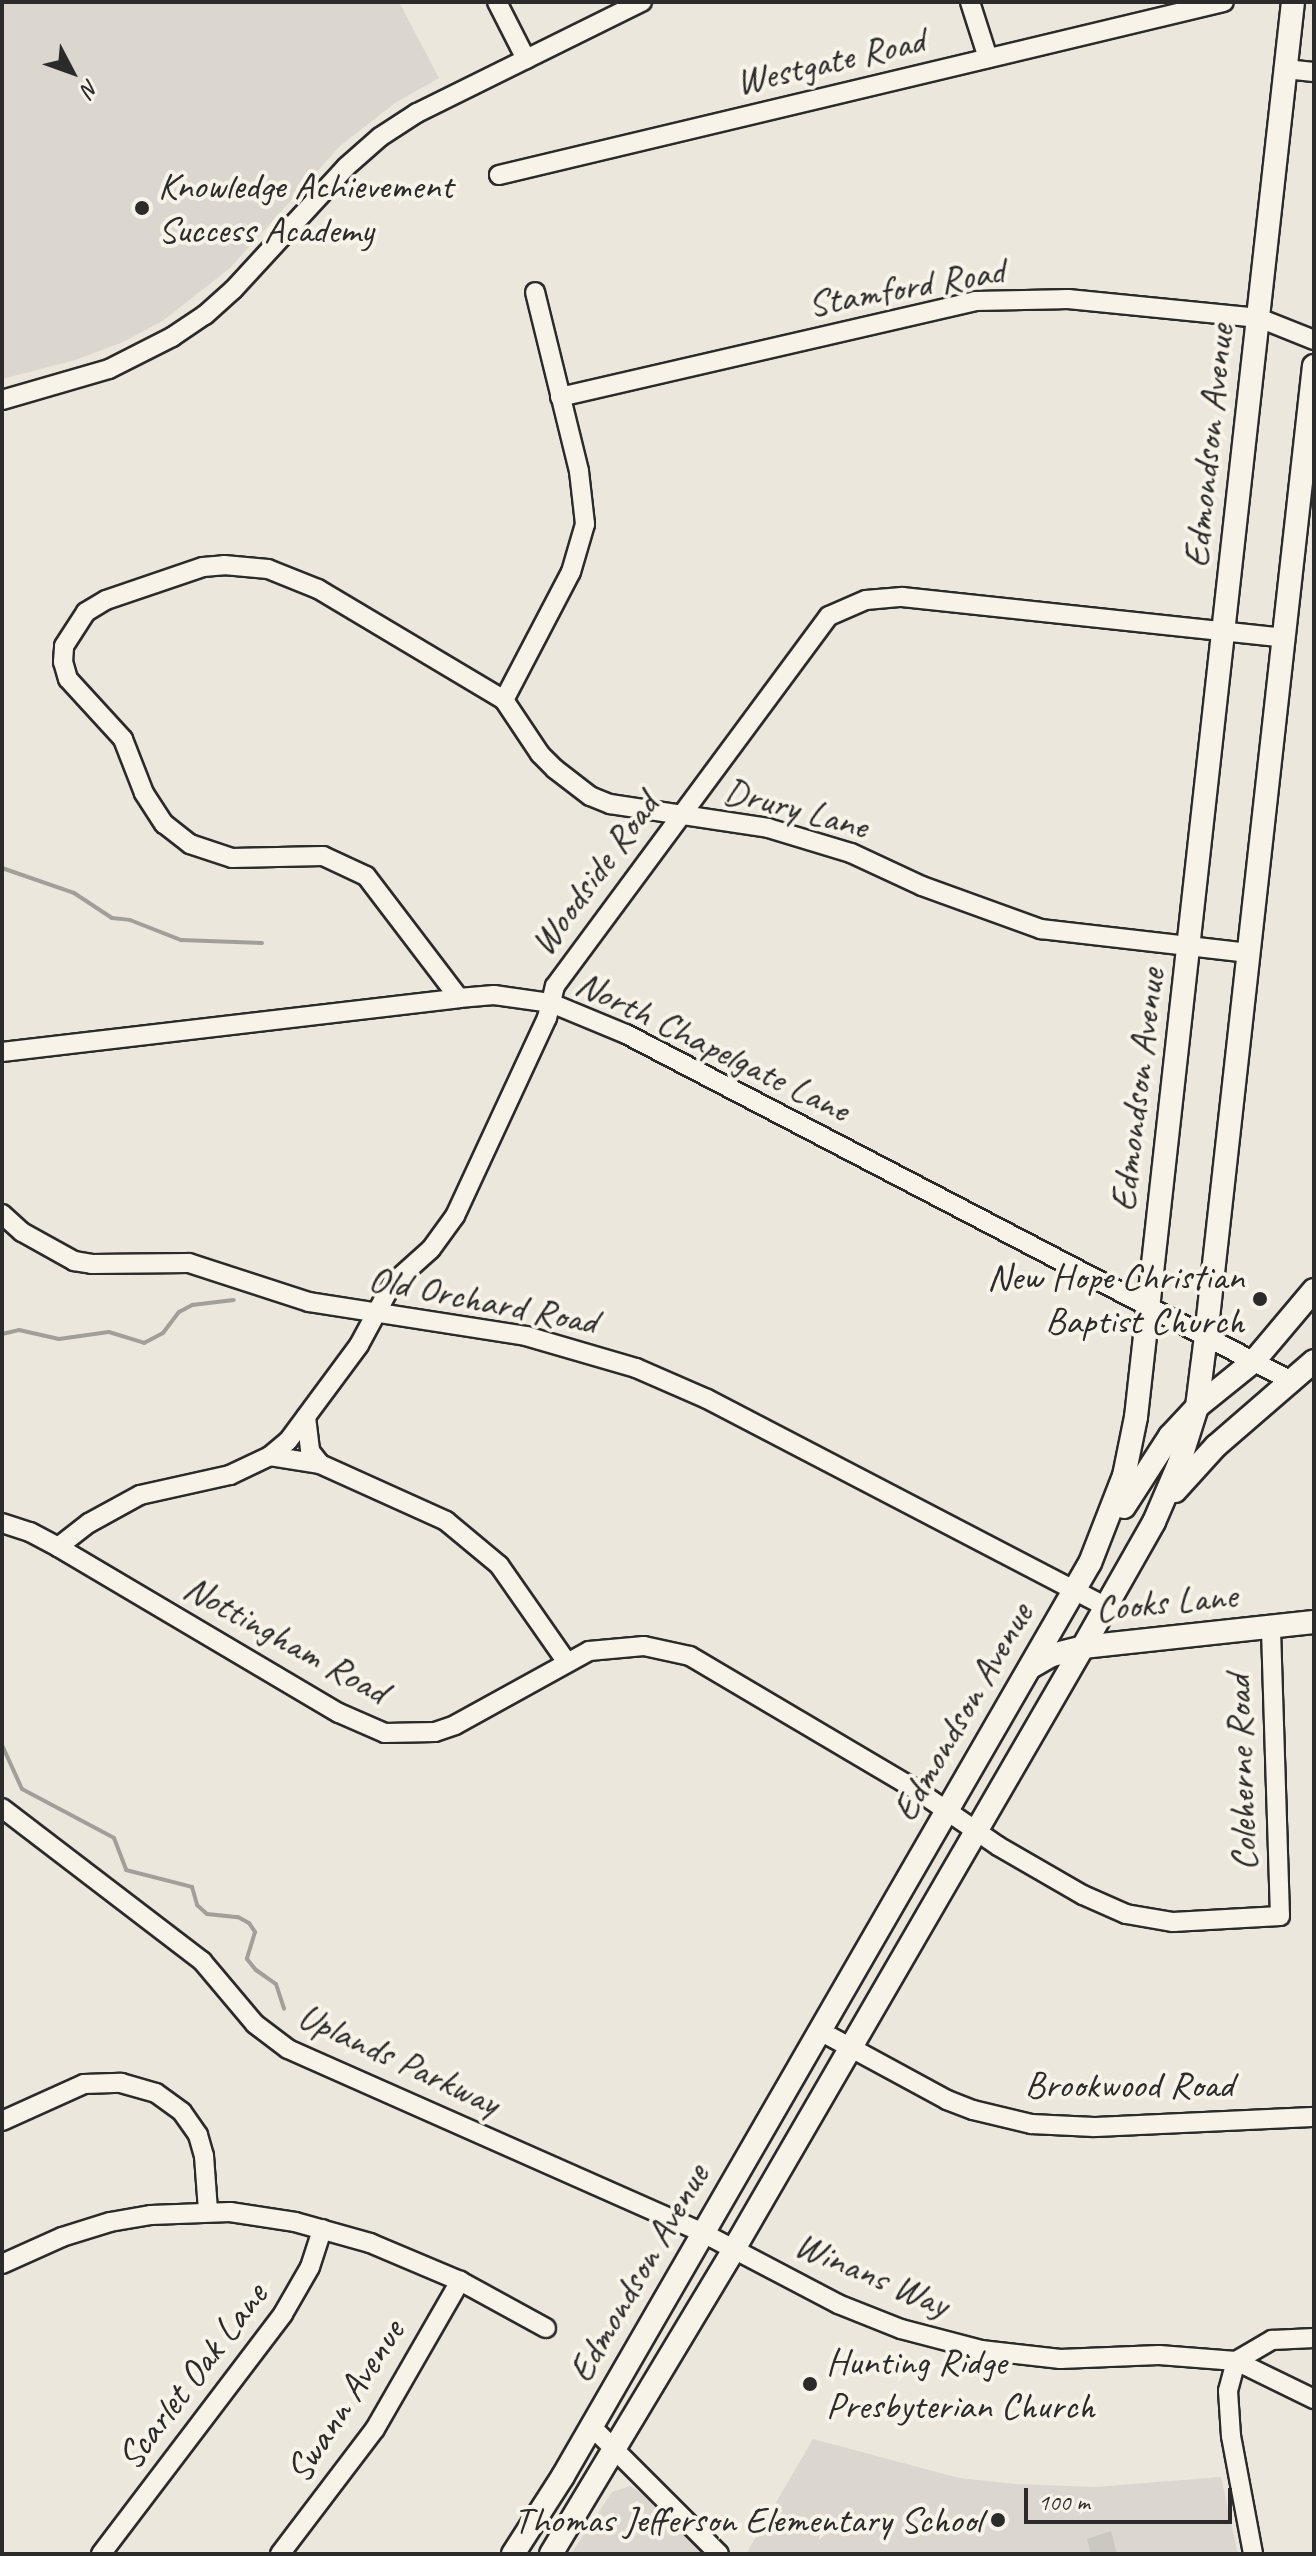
<!DOCTYPE html>
<html>
<head>
<meta charset="utf-8">
<style>
  body { margin:0 }
  #map { position:relative; width:1316px; height:2556px; overflow:hidden; background:#ebe7dd; font-family:Caveat,sans-serif }
  div>[style] { position:absolute }
  [style*='--x'] { left:calc(var(--x)*1px); top:calc(var(--y)*1px); width:calc(var(--w)*1px); rotate:calc(var(--a)*1deg) }
  .built>* { inset:0; background:#dbd7ce }
  .green>* { inset:0; background:#cbc8bf }
  .stream>* { height:4px; margin:-2px; padding:0 2px; transform-origin:2px; border-radius:2px; background:#a29f98 }
  .roads { filter:drop-shadow(2px 0 #2b2b2b) drop-shadow(-2px 0 #2b2b2b) drop-shadow(0 2px #2b2b2b) drop-shadow(0 -2px #2b2b2b) }
  .minor>* { height:18px; margin:-9px; padding:0 9px; transform-origin:9px; border-radius:9px; background:#f7f3e8 }
  .major>* { height:22px; margin:-11px; padding:0 11px; transform-origin:11px; border-radius:11px; background:#f7f3e8 }
  .dots>* { width:22px; height:22px; translate:-50% -50%; box-sizing:border-box; border:4px solid #f7f3e8; border-radius:50% }
  span { translate:-50% -50%; white-space:nowrap; text-align:center; line-height:1.15; -webkit-text-stroke:8px #f7f3e8; paint-order:stroke }
  .street-label { font-size:38px; color:#2b2b2b }
  .poi-label { font-size:38px; color:#2b2b2b }
  .left { translate:0 -50%; text-align:left }
  .right { translate:-100% -50%; text-align:right }
  .frame { position:absolute; inset:0; border:4px solid #2b2b2b; pointer-events:none }
  .north { position:absolute; left:32px; top:32px; width:80px; height:80px; -webkit-text-stroke:6px #f7f3e8; paint-order:stroke; rotate:131deg; font-size:22px; font-weight:700; line-height:32px; text-align:center; color:#2b2b2b }
  .north::after { content:''; display:block; margin:auto; width:28px; height:36px; background:#2b2b2b; clip-path:polygon(50% 0,100% 100%,50% 72%,0 100%) }
  .scale { position:absolute; left:1024px; top:2488px; width:208px; height:36px; box-sizing:border-box; border:4px solid #2b2b2b; border-top:0; padding-left:10px; font-size:24px; line-height:28px; white-space:nowrap; color:#2b2b2b; -webkit-text-stroke:6px #f7f3e8; paint-order:stroke }
</style>
</head>
<body>
<div id="map">
  <div class="built">
    <div style="clip-path:polygon(2px 2px,399px 2px,439px 78px,395px 103px,340px 146px,230px 268px,164px 320px,121px 343px,75px 360px,2px 379px)"></div>
    <div style="clip-path:polygon(813px 2439px,959px 2478px,1016px 2484px,1096px 2487px,1221px 2477px,1238px 2554px,746px 2554px)"></div>
    <div style="clip-path:polygon(630px 2486px,651px 2498px,705px 2554px,571px 2554px,612px 2492px)"></div>
  </div>
  <div class="green">
    <div style="clip-path:polygon(1111px 2531px,1117px 2554px,1091px 2554px,1087px 2539px)"></div>
  </div>
  <div class="stream">
    <div style="--x:2;--y:868;--w:76;--a:19.1"></div>
    <div style="--x:74;--y:893;--w:45;--a:33.3"></div>
    <div style="--x:112;--y:918;--w:18;--a:6"></div>
    <div style="--x:130;--y:920;--w:55;--a:21.4"></div>
    <div style="--x:181;--y:940;--w:81;--a:2.1"></div>
    <div style="--x:2;--y:1334;--w:17;--a:-13"></div>
    <div style="--x:19;--y:1330;--w:41;--a:12.7"></div>
    <div style="--x:59;--y:1339;--w:50;--a:-8"></div>
    <div style="--x:109;--y:1332;--w:37;--a:17"></div>
    <div style="--x:144;--y:1343;--w:21;--a:-28"></div>
    <div style="--x:163;--y:1333;--w:26;--a:-53"></div>
    <div style="--x:179;--y:1312;--w:15;--a:-28"></div>
    <div style="--x:192;--y:1305;--w:42;--a:-6.8"></div>
    <div style="--x:2;--y:1745;--w:48;--a:65.6"></div>
    <div style="--x:22;--y:1789;--w:104;--a:28"></div>
    <div style="--x:114;--y:1838;--w:34;--a:69"></div>
    <div style="--x:126;--y:1870;--w:68;--a:14.4"></div>
    <div style="--x:192;--y:1887;--w:19;--a:74"></div>
    <div style="--x:197;--y:1905;--w:13;--a:42"></div>
    <div style="--x:207;--y:1914;--w:31;--a:6"></div>
    <div style="--x:238;--y:1917;--w:13;--a:29"></div>
    <div style="--x:249;--y:1923;--w:11;--a:56"></div>
    <div style="--x:255;--y:1932;--w:28;--a:107"></div>
    <div style="--x:247;--y:1959;--w:14;--a:51"></div>
    <div style="--x:256;--y:1970;--w:24;--a:35"></div>
    <div style="--x:276;--y:1984;--w:26;--a:72"></div>
  </div>
  <div class="roads">
    <div class="minor">
      <div style="--x:497;--y:2;--w:64;--a:63"></div>
      <div style="--x:970;--y:2;--w:59;--a:72.2"></div>
      <div style="--x:1285;--y:69;--w:29;--a:6"></div>
      <div style="--x:499;--y:175;--w:745;--a:-13.42"></div>
      <div style="--x:560;--y:397;--w:426;--a:-13"></div>
      <div style="--x:975;--y:301;--w:93;--a:-1.2"></div>
      <div style="--x:1068;--y:299;--w:192;--a:5.7"></div>
      <div style="--x:1259;--y:318;--w:59;--a:21.8"></div>
      <div style="--x:2;--y:400;--w:111;--a:-16.2"></div>
      <div style="--x:109;--y:369;--w:71;--a:-26.9"></div>
      <div style="--x:172;--y:337;--w:40;--a:-34"></div>
      <div style="--x:205;--y:315;--w:38;--a:-42"></div>
      <div style="--x:233;--y:290;--w:167;--a:-47.4"></div>
      <div style="--x:346;--y:167;--w:45;--a:-41.4"></div>
      <div style="--x:380;--y:137;--w:44;--a:-33"></div>
      <div style="--x:417;--y:113;--w:251;--a:-26.3"></div>
      <div style="--x:504;--y:700;--w:144;--a:-62.4"></div>
      <div style="--x:571;--y:572;--w:50;--a:-73.7"></div>
      <div style="--x:585;--y:524;--w:53;--a:-96.5"></div>
      <div style="--x:579;--y:471;--w:184;--a:-103.8"></div>
      <div style="--x:459;--y:998;--w:153;--a:-127.3"></div>
      <div style="--x:366;--y:876;--w:47;--a:-155.1"></div>
      <div style="--x:323;--y:856;--w:91;--a:178.7"></div>
      <div style="--x:232;--y:858;--w:44;--a:-161.6"></div>
      <div style="--x:190;--y:844;--w:33;--a:-142"></div>
      <div style="--x:164;--y:824;--w:37;--a:-123"></div>
      <div style="--x:144;--y:793;--w:58;--a:-111.3"></div>
      <div style="--x:123;--y:739;--w:81;--a:-132.5"></div>
      <div style="--x:68;--y:679;--w:18;--a:-106"></div>
      <div style="--x:63;--y:662;--w:16;--a:-86"></div>
      <div style="--x:64;--y:646;--w:40;--a:-57.1"></div>
      <div style="--x:86;--y:612;--w:23;--a:-31"></div>
      <div style="--x:106;--y:600;--w:102;--a:-18.8"></div>
      <div style="--x:203;--y:567;--w:21;--a:-5"></div>
      <div style="--x:224;--y:565;--w:44;--a:5.2"></div>
      <div style="--x:268;--y:569;--w:54;--a:21.8"></div>
      <div style="--x:318;--y:589;--w:217;--a:30.8"></div>
      <div style="--x:504;--y:700;--w:65;--a:56.3"></div>
      <div style="--x:540;--y:754;--w:21;--a:45"></div>
      <div style="--x:555;--y:769;--w:44;--a:37.6"></div>
      <div style="--x:590;--y:796;--w:22;--a:22"></div>
      <div style="--x:610;--y:804;--w:160;--a:8.6"></div>
      <div style="--x:768;--y:828;--w:87;--a:16.8"></div>
      <div style="--x:851;--y:853;--w:78;--a:24.9"></div>
      <div style="--x:922;--y:886;--w:127;--a:19.9"></div>
      <div style="--x:1041;--y:929;--w:209;--a:6.6"></div>
      <div style="--x:2;--y:1052;--w:460;--a:-6.7"></div>
      <div style="--x:459;--y:998;--w:35;--a:-5"></div>
      <div style="--x:494;--y:995;--w:58;--a:8"></div>
      <div style="--x:551;--y:1003;--w:81;--a:22.5"></div>
      <div style="--x:626;--y:1034;--w:752;--a:27.55"></div>
      <div style="--x:2;--y:1214;--w:27;--a:42"></div>
      <div style="--x:22;--y:1232;--w:60;--a:29.1"></div>
      <div style="--x:74;--y:1261;--w:18;--a:9"></div>
      <div style="--x:92;--y:1264;--w:97;--a:-0.6"></div>
      <div style="--x:189;--y:1263;--w:126;--a:18"></div>
      <div style="--x:309;--y:1302;--w:220;--a:8.9"></div>
      <div style="--x:526;--y:1336;--w:115;--a:16.2"></div>
      <div style="--x:636;--y:1368;--w:77;--a:23.6"></div>
      <div style="--x:707;--y:1399;--w:450;--a:27.5"></div>
      <div style="--x:306;--y:1417;--w:34;--a:83"></div>
      <div style="--x:310;--y:1451;--w:16;--a:52"></div>
      <div style="--x:270;--y:1456;--w:51;--a:9.1"></div>
      <div style="--x:320;--y:1464;--w:138;--a:24.3"></div>
      <div style="--x:446;--y:1521;--w:69;--a:39.7"></div>
      <div style="--x:499;--y:1565;--w:117;--a:55.1"></div>
      <div style="--x:2;--y:1523;--w:29;--a:18"></div>
      <div style="--x:30;--y:1532;--w:32;--a:28"></div>
      <div style="--x:58;--y:1547;--w:326;--a:30.6"></div>
      <div style="--x:339;--y:1713;--w:50;--a:23.5"></div>
      <div style="--x:385;--y:1733;--w:50;--a:-1.1"></div>
      <div style="--x:435;--y:1732;--w:21;--a:-19"></div>
      <div style="--x:455;--y:1725;--w:153;--a:-28.9"></div>
      <div style="--x:589;--y:1651;--w:55;--a:-5.2"></div>
      <div style="--x:644;--y:1646;--w:47;--a:12.3"></div>
      <div style="--x:690;--y:1656;--w:265;--a:30.6"></div>
      <div style="--x:918;--y:1791;--w:97;--a:34.5"></div>
      <div style="--x:998;--y:1846;--w:98;--a:30"></div>
      <div style="--x:1083;--y:1895;--w:47;--a:23.8"></div>
      <div style="--x:1126;--y:1914;--w:48;--a:9.7"></div>
      <div style="--x:1173;--y:1922;--w:107;--a:-3.2"></div>
      <div style="--x:1280;--y:1916;--w:289;--a:-91.8"></div>
      <div style="--x:58;--y:1547;--w:39;--a:-38"></div>
      <div style="--x:89;--y:1523;--w:58;--a:-28.8"></div>
      <div style="--x:140;--y:1495;--w:92;--a:-12.5"></div>
      <div style="--x:230;--y:1475;--w:44;--a:-25.4"></div>
      <div style="--x:270;--y:1456;--w:23;--a:-40"></div>
      <div style="--x:288;--y:1441;--w:119;--a:-53.5"></div>
      <div style="--x:359;--y:1345;--w:69;--a:-61.6"></div>
      <div style="--x:392;--y:1284;--w:52;--a:-41.9"></div>
      <div style="--x:431;--y:1249;--w:41;--a:-54"></div>
      <div style="--x:455;--y:1216;--w:218;--a:-65.1"></div>
      <div style="--x:547;--y:1018;--w:33;--a:-76"></div>
      <div style="--x:555;--y:986;--w:460;--a:-53.5"></div>
      <div style="--x:829;--y:616;--w:40;--a:-23.4"></div>
      <div style="--x:866;--y:600;--w:36;--a:-5"></div>
      <div style="--x:902;--y:597;--w:385;--a:6.1"></div>
      <div style="--x:2;--y:1808;--w:252;--a:37.4"></div>
      <div style="--x:202;--y:1961;--w:82;--a:49.9"></div>
      <div style="--x:255;--y:2024;--w:41;--a:37.1"></div>
      <div style="--x:288;--y:2049;--w:454;--a:23.9"></div>
      <div style="--x:703;--y:2233;--w:153;--a:27.7"></div>
      <div style="--x:838;--y:2304;--w:68;--a:21.6"></div>
      <div style="--x:901;--y:2329;--w:83;--a:14.7"></div>
      <div style="--x:981;--y:2350;--w:80;--a:6.5"></div>
      <div style="--x:1060;--y:2359;--w:99;--a:-2.3"></div>
      <div style="--x:1159;--y:2355;--w:77;--a:4.5"></div>
      <div style="--x:1236;--y:2361;--w:87;--a:26"></div>
      <div style="--x:820;--y:2031;--w:145;--a:28.5"></div>
      <div style="--x:947;--y:2100;--w:28;--a:21"></div>
      <div style="--x:973;--y:2110;--w:60;--a:13.6"></div>
      <div style="--x:1031;--y:2124;--w:63;--a:2.7"></div>
      <div style="--x:1094;--y:2127;--w:220;--a:-2.6"></div>
      <div style="--x:2;--y:2121;--w:90;--a:-24.3"></div>
      <div style="--x:84;--y:2084;--w:37;--a:-2"></div>
      <div style="--x:121;--y:2083;--w:36;--a:16"></div>
      <div style="--x:156;--y:2093;--w:32;--a:36"></div>
      <div style="--x:182;--y:2112;--w:28;--a:55"></div>
      <div style="--x:198;--y:2135;--w:22;--a:74"></div>
      <div style="--x:204;--y:2156;--w:55;--a:85.8"></div>
      <div style="--x:2;--y:2264;--w:66;--a:-24.2"></div>
      <div style="--x:62;--y:2237;--w:50;--a:-17.4"></div>
      <div style="--x:110;--y:2222;--w:42;--a:-9.7"></div>
      <div style="--x:151;--y:2215;--w:79;--a:-2.2"></div>
      <div style="--x:230;--y:2212;--w:66;--a:8.7"></div>
      <div style="--x:295;--y:2222;--w:78;--a:15.6"></div>
      <div style="--x:370;--y:2243;--w:98;--a:22.9"></div>
      <div style="--x:460;--y:2281;--w:98;--a:28.7"></div>
      <div style="--x:1236;--y:2361;--w:31;--a:105"></div>
      <div style="--x:1228;--y:2391;--w:45;--a:86.2"></div>
      <div style="--x:1231;--y:2436;--w:120;--a:79.4"></div>
      <div style="--x:1236;--y:2361;--w:42;--a:-30.3"></div>
      <div style="--x:1272;--y:2340;--w:42;--a:-2.7"></div>
      <div style="--x:591;--y:2426;--w:181;--a:45"></div>
      <div style="--x:101;--y:2554;--w:301;--a:-52.8"></div>
      <div style="--x:283;--y:2314;--w:54;--a:-60.1"></div>
      <div style="--x:310;--y:2267;--w:40;--a:-72"></div>
      <div style="--x:280;--y:2554;--w:157;--a:-52.8"></div>
      <div style="--x:375;--y:2429;--w:171;--a:-60.1"></div>
    </div>
    <div class="major">
      <div style="--x:1175;--y:1491;--w:61;--a:-47.7"></div>
      <div style="--x:1216;--y:1446;--w:130;--a:-40.9"></div>
      <div style="--x:1124;--y:1507;--w:85;--a:-57.1"></div>
      <div style="--x:1170;--y:1436;--w:40;--a:-47"></div>
      <div style="--x:1197;--y:1407;--w:73;--a:-38.9"></div>
      <div style="--x:1254;--y:1361;--w:93;--a:-49.8"></div>
      <div style="--x:1031;--y:1667;--w:24;--a:-30"></div>
      <div style="--x:1052;--y:1655;--w:32;--a:-14"></div>
      <div style="--x:1083;--y:1647;--w:232;--a:-6.2"></div>
      <div style="--x:513;--y:2554;--w:93;--a:-57.3"></div>
      <div style="--x:563;--y:2476;--w:1054;--a:-60.01"></div>
      <div style="--x:1090;--y:1563;--w:93;--a:-68.7"></div>
      <div style="--x:1124;--y:1476;--w:60;--a:-78.5"></div>
      <div style="--x:1136;--y:1417;--w:1424;--a:-83.67"></div>
      <div style="--x:551;--y:2554;--w:356;--a:-59"></div>
      <div style="--x:734;--y:2249;--w:696;--a:-59.9"></div>
      <div style="--x:1083;--y:1647;--w:144;--a:-60.4"></div>
      <div style="--x:1154;--y:1522;--w:63;--a:-66.7"></div>
      <div style="--x:1179;--y:1464;--w:60;--a:-72.5"></div>
      <div style="--x:1197;--y:1407;--w:72;--a:-82.8"></div>
      <div style="--x:1206;--y:1336;--w:976;--a:-83.65"></div>
    </div>
  </div>
  <div class="dots">
    <div style="left:142px;top:208px;background:#2b2b2b"></div>
    <div style="left:1260px;top:1299px;background:#2b2b2b"></div>
    <div style="left:810px;top:2384px;background:#2b2b2b"></div>
    <div style="left:998px;top:2520px;background:#2b2b2b"></div>
  </div>
  <div class="street-label">
    <span style="left:830px;top:61px;rotate:-13deg">Westgate Road</span>
    <span style="left:906px;top:287px;rotate:-10deg">Stamford Road</span>
    <span style="left:1208px;top:446px;rotate:-84deg">Edmondson Avenue</span>
    <span style="left:796px;top:808px;rotate:15deg">Drury Lane</span>
    <span style="left:594px;top:874px;rotate:-54deg">Woodside Road</span>
    <span style="left:713px;top:1046px;rotate:26deg">North Chapelgate Lane</span>
    <span style="left:1137px;top:1090px;rotate:-83deg">Edmondson Avenue</span>
    <span style="left:483px;top:1300px;rotate:11deg">Old Orchard Road</span>
    <span style="left:1166px;top:1602px;rotate:-6deg">Cooks Lane</span>
    <span style="left:286px;top:1639px;rotate:29deg">Nottingham Road</span>
    <span style="left:962px;top:1712px;rotate:-60deg">Edmondson Avenue</span>
    <span style="left:1241px;top:1773px;rotate:-92deg">Coleherne Road</span>
    <span style="left:399px;top:2059px;rotate:25deg">Uplands Parkway</span>
    <span style="left:1129px;top:2085px">Brookwood Road</span>
    <span style="left:638px;top:2273px;rotate:-60deg">Edmondson Avenue</span>
    <span style="left:872px;top:2274px;rotate:23deg">Winans Way</span>
    <span style="left:192px;top:2376px;rotate:-53deg">Scarlet Oak Lane</span>
    <span style="left:345px;top:2401px;rotate:-57deg">Swann Avenue</span>
  </div>
  <div class="poi-label">
    <span class="left" style="left:158px;top:208px">Knowledge Achievement<br>Success Academy</span>
    <span class="right" style="left:1244px;top:1299px">New Hope Christian<br>Baptist Church</span>
    <span class="left" style="left:826px;top:2384px">Hunting Ridge<br>Presbyterian Church</span>
    <span class="right" style="left:982px;top:2520px">Thomas Jefferson Elementary School</span>
  </div>
  <div class="frame"></div>
  <div class="north">N</div>
  <div class="scale">100 m</div>
</div>
</body>
</html>
